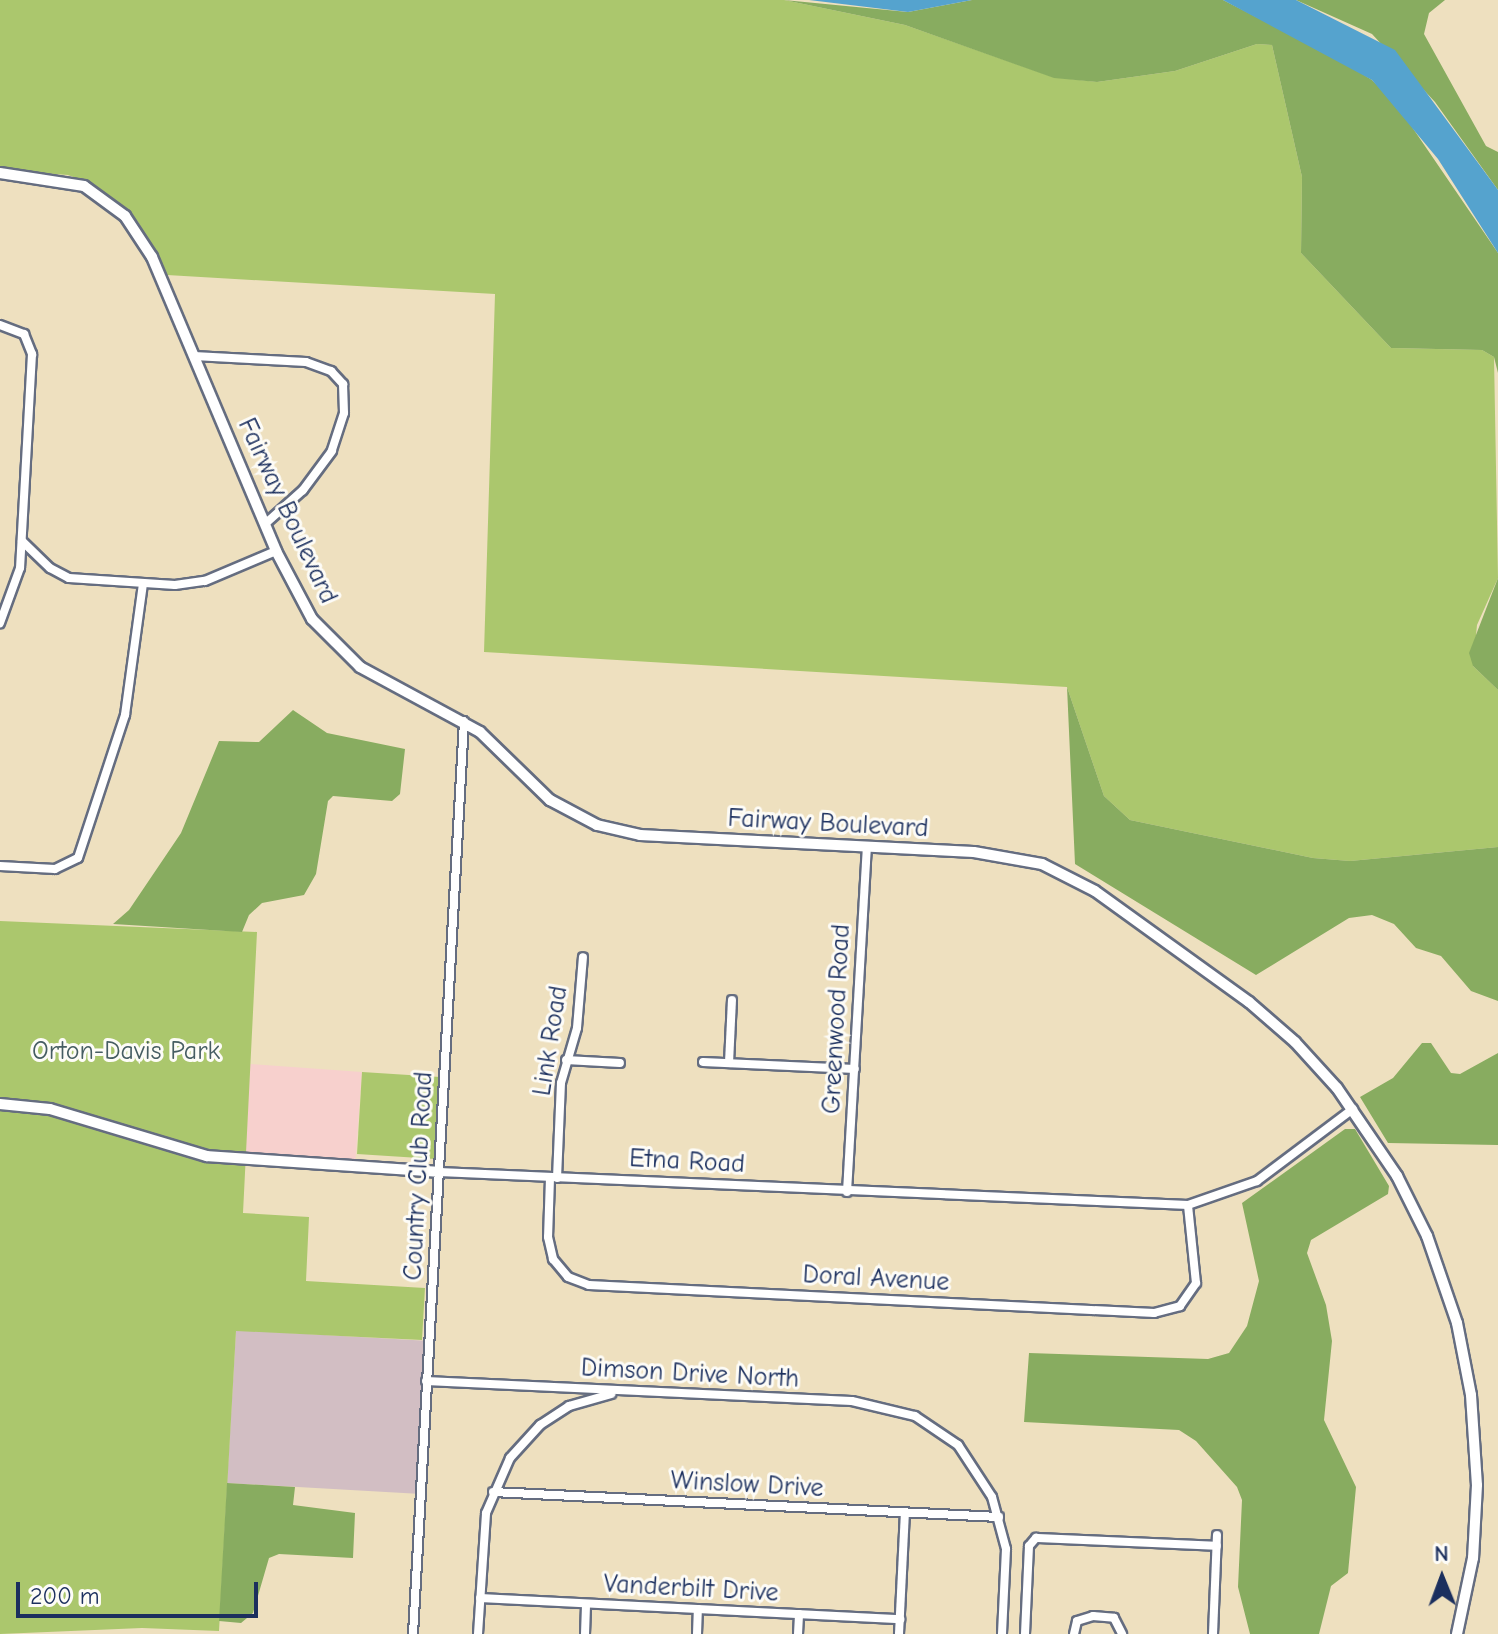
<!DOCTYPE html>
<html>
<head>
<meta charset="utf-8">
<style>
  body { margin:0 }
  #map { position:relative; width:1498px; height:1634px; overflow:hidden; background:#eee0bf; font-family:"Comic Neue",sans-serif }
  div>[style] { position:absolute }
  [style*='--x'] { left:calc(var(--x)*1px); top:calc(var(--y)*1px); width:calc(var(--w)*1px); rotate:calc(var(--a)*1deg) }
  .built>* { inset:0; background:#f7d0cd }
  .industrial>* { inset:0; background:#d2bec3 }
  .green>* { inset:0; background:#abc76d }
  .forest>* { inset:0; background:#88ac60 }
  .water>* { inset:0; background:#55a3ce }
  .roads { filter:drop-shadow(2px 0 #656d80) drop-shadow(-2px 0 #656d80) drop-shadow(0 2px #656d80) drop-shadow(0 -2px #656d80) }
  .minor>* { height:8px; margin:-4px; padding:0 4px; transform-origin:4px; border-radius:4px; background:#fff }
  .tertiary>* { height:10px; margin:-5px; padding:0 5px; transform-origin:5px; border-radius:5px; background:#fff }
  span { translate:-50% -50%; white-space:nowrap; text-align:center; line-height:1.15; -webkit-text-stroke:6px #fdfcf7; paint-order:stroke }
  .street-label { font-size:26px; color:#1b2f5e }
  .park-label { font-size:26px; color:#465d62 }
  .north { position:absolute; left:1402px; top:1538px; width:80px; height:80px; -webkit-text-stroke:6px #fdfcf7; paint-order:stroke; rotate:359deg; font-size:22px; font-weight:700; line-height:32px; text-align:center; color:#1b2f5e }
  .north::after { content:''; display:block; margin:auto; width:28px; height:36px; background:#1b2f5e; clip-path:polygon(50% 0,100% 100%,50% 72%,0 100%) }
  .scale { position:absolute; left:16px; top:1582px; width:242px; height:36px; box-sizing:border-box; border:4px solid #1b2f5e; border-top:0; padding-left:10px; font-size:24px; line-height:28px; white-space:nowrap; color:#1b2f5e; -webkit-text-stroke:6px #fdfcf7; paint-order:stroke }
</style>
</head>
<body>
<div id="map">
  <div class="built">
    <div style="clip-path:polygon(250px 1064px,362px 1072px,355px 1167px,245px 1160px)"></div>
  </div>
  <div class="industrial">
    <div style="clip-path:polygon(236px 1330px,430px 1341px,421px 1494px,227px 1483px)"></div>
  </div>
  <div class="green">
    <div style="clip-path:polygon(0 0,784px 0,905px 25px,1053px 77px,1097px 82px,1175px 71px,1257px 44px,1272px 45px,1302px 177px,1301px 253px,1391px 348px,1482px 350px,1494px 357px,1498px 578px,1477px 625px,1473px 666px,1498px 690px,1498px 847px,1350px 861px,1313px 858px,1130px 820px,1104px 796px,1067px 687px,484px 652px,495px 294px,167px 275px,138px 222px,92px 184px,68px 175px,0 170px)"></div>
    <div style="clip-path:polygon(0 921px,257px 932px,243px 1213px,309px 1217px,306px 1281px,425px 1288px,422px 1340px,236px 1331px,219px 1631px,142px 1628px,0 1634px)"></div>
    <div style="clip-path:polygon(362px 1072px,440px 1077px,435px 1159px,357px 1154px)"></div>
  </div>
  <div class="forest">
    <div style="clip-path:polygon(784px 0,908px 12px,972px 0,1223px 0,1335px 57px,1372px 80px,1399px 108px,1498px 253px,1498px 373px,1494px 357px,1482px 350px,1391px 348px,1301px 253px,1302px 177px,1272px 45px,1257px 44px,1175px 71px,1097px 82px,1054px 78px,905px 25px)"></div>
    <div style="clip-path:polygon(1296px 0,1445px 0,1429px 13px,1424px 34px,1486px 146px,1498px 152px,1498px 190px,1435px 102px,1372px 34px)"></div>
    <div style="clip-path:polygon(1498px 578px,1498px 690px,1473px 666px,1469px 653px)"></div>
    <div style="clip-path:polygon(1067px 687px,1104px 796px,1130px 820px,1313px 858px,1350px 861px,1498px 847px,1498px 1001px,1471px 991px,1441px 956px,1416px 948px,1394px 924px,1372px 915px,1349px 918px,1256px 975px,1075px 864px)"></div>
    <div style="clip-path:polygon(293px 710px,327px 733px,405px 749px,400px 794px,392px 801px,333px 796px,328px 801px,316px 874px,304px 895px,262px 903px,249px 915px,242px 932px,113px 924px,129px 910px,181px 833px,219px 741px,259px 742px)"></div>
    <div style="clip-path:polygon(1422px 1043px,1431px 1043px,1451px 1073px,1460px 1074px,1498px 1053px,1498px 1145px,1388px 1143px,1360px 1097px,1393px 1078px)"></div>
    <div style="clip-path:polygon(1345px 1129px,1355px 1129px,1389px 1186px,1388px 1194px,1311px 1240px,1307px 1253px,1326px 1305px,1332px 1341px,1324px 1420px,1356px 1487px,1348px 1573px,1331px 1586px,1319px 1634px,1250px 1634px,1238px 1587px,1242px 1500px,1237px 1487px,1196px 1441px,1179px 1430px,1024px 1422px,1029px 1353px,1208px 1359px,1229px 1353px,1247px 1326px,1259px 1281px,1242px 1203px)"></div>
    <div style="clip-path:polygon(227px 1483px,295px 1487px,293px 1505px,355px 1513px,353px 1558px,279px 1554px,269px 1558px,253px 1613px,241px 1623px,219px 1621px)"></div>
  </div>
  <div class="water">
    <div style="clip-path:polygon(809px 0,972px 0,908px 12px)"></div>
    <div style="clip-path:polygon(1223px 0,1296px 0,1395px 50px,1498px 190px,1498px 253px,1438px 159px,1372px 80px)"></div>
  </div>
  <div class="roads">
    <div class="minor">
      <div style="--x:0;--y:325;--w:26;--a:21"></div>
      <div style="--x:24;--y:334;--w:22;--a:68"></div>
      <div style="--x:32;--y:354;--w:214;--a:93.2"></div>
      <div style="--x:20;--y:568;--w:59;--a:110"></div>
      <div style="--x:194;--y:356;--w:112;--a:3.1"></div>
      <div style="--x:306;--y:362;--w:27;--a:20"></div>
      <div style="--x:331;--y:371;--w:18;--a:47"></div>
      <div style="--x:343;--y:384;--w:29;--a:88"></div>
      <div style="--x:344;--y:413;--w:40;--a:108"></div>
      <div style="--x:332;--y:451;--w:49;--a:126.6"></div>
      <div style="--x:303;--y:490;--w:51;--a:138.2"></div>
      <div style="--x:22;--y:541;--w:39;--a:44"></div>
      <div style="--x:50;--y:568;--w:21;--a:28"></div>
      <div style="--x:69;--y:578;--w:106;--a:3.8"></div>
      <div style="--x:175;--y:585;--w:30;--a:-8"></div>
      <div style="--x:205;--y:581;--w:77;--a:-22.9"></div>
      <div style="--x:0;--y:866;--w:55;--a:3.1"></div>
      <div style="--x:55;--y:869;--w:25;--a:-26"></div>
      <div style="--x:78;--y:858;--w:151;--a:-71.8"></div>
      <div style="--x:125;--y:715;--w:133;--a:-82.2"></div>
      <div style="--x:566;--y:1060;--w:54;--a:3.2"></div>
      <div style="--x:703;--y:1062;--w:152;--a:2.6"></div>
      <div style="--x:729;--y:1063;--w:63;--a:-87.3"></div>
      <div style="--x:439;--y:1172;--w:750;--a:2.52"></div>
      <div style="--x:1188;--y:1205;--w:73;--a:-19.2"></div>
      <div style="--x:1257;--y:1181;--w:120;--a:-36.9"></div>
      <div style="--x:550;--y:1178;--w:59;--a:91.9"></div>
      <div style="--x:548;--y:1237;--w:23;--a:77"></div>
      <div style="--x:553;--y:1259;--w:23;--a:50"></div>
      <div style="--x:568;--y:1277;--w:22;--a:21"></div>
      <div style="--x:589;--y:1285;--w:566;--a:2.84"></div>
      <div style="--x:1154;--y:1313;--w:27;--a:-15"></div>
      <div style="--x:1180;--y:1306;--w:28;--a:-55"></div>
      <div style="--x:1196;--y:1283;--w:78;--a:-95.9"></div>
      <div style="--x:557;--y:1178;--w:95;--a:-87.6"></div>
      <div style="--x:561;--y:1083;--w:57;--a:-73.8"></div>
      <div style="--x:577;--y:1028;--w:71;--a:-85.2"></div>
      <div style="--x:847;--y:1192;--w:345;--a:-86.7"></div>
      <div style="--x:426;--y:1381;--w:426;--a:2.7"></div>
      <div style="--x:852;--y:1401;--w:65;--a:13.4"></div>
      <div style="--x:915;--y:1416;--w:52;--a:34"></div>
      <div style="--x:958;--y:1445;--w:62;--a:56.8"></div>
      <div style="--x:992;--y:1497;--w:54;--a:74.9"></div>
      <div style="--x:1006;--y:1549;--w:85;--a:92.7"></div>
      <div style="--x:493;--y:1492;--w:507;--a:2.83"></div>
      <div style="--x:480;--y:1598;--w:421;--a:2.9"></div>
      <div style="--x:413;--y:1634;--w:914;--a:-86.8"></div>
      <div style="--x:478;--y:1634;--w:121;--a:-86.2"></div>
      <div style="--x:486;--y:1513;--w:60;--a:-66.4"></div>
      <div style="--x:510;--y:1458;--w:45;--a:-47.7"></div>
      <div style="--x:540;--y:1425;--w:35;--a:-33"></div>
      <div style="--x:569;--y:1406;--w:44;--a:-15.9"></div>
      <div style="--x:585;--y:1634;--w:30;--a:-88"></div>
      <div style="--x:697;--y:1634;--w:25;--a:-88"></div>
      <div style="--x:798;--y:1634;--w:20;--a:-87"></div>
      <div style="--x:899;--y:1634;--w:121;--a:-87.2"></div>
      <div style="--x:1025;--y:1634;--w:88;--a:-87.4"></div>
      <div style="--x:1029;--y:1546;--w:11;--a:-49"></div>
      <div style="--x:1036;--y:1538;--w:181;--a:2.5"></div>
      <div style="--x:1074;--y:1634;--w:13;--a:-77"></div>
      <div style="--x:1077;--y:1621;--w:17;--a:-17"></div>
      <div style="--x:1093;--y:1616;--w:21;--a:5"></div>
      <div style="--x:1114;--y:1618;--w:18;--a:63"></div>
      <div style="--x:1213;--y:1634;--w:99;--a:-87.7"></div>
    </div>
    <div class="tertiary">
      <div style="--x:0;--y:173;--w:85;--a:8.8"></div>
      <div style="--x:84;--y:186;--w:51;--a:36.2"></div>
      <div style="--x:125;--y:216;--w:49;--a:56.6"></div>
      <div style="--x:152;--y:257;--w:319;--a:67.1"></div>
      <div style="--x:276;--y:551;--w:77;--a:62.1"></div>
      <div style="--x:312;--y:619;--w:68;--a:45"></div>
      <div style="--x:360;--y:667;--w:136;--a:28.4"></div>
      <div style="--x:480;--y:732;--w:98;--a:44.2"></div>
      <div style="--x:550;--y:800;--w:53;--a:28"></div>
      <div style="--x:597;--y:825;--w:44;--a:13.1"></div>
      <div style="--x:640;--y:835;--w:334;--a:2.9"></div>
      <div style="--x:974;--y:852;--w:69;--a:10"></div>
      <div style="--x:1042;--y:864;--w:59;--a:27"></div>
      <div style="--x:1095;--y:891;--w:190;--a:35.8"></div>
      <div style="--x:1249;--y:1002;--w:61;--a:41"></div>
      <div style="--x:1295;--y:1042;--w:62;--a:47.6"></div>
      <div style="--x:1337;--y:1088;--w:107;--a:55.7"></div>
      <div style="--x:1397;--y:1176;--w:67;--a:63.4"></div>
      <div style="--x:1427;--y:1236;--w:92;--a:71"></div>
      <div style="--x:1457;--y:1323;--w:73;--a:79"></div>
      <div style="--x:1471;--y:1395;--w:90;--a:86.2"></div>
      <div style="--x:1477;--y:1485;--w:73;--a:93.1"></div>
      <div style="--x:1473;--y:1558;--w:78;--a:101.9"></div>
      <div style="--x:0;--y:1104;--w:50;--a:5.7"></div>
      <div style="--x:50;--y:1109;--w:164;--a:16.7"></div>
      <div style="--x:207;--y:1156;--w:233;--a:3.9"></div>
    </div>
  </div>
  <div class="street-label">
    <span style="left:287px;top:511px;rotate:65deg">Fairway Boulevard</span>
    <span style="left:828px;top:824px;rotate:3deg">Fairway Boulevard</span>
    <span style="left:837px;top:1019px;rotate:-87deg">Greenwood Road</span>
    <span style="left:551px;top:1041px;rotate:-81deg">Link Road</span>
    <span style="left:687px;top:1162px;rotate:3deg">Etna Road</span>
    <span style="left:419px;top:1176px;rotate:-87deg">Country Club Road</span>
    <span style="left:876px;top:1279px;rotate:3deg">Doral Avenue</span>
    <span style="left:690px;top:1374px;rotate:3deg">Dimson Drive North</span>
    <span style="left:747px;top:1485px;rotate:3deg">Winslow Drive</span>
    <span style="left:691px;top:1589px;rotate:3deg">Vanderbilt Drive</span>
  </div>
  <div class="park-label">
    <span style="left:126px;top:1052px">Orton-Davis Park</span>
  </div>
  <div class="north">N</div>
  <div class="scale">200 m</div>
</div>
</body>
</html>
